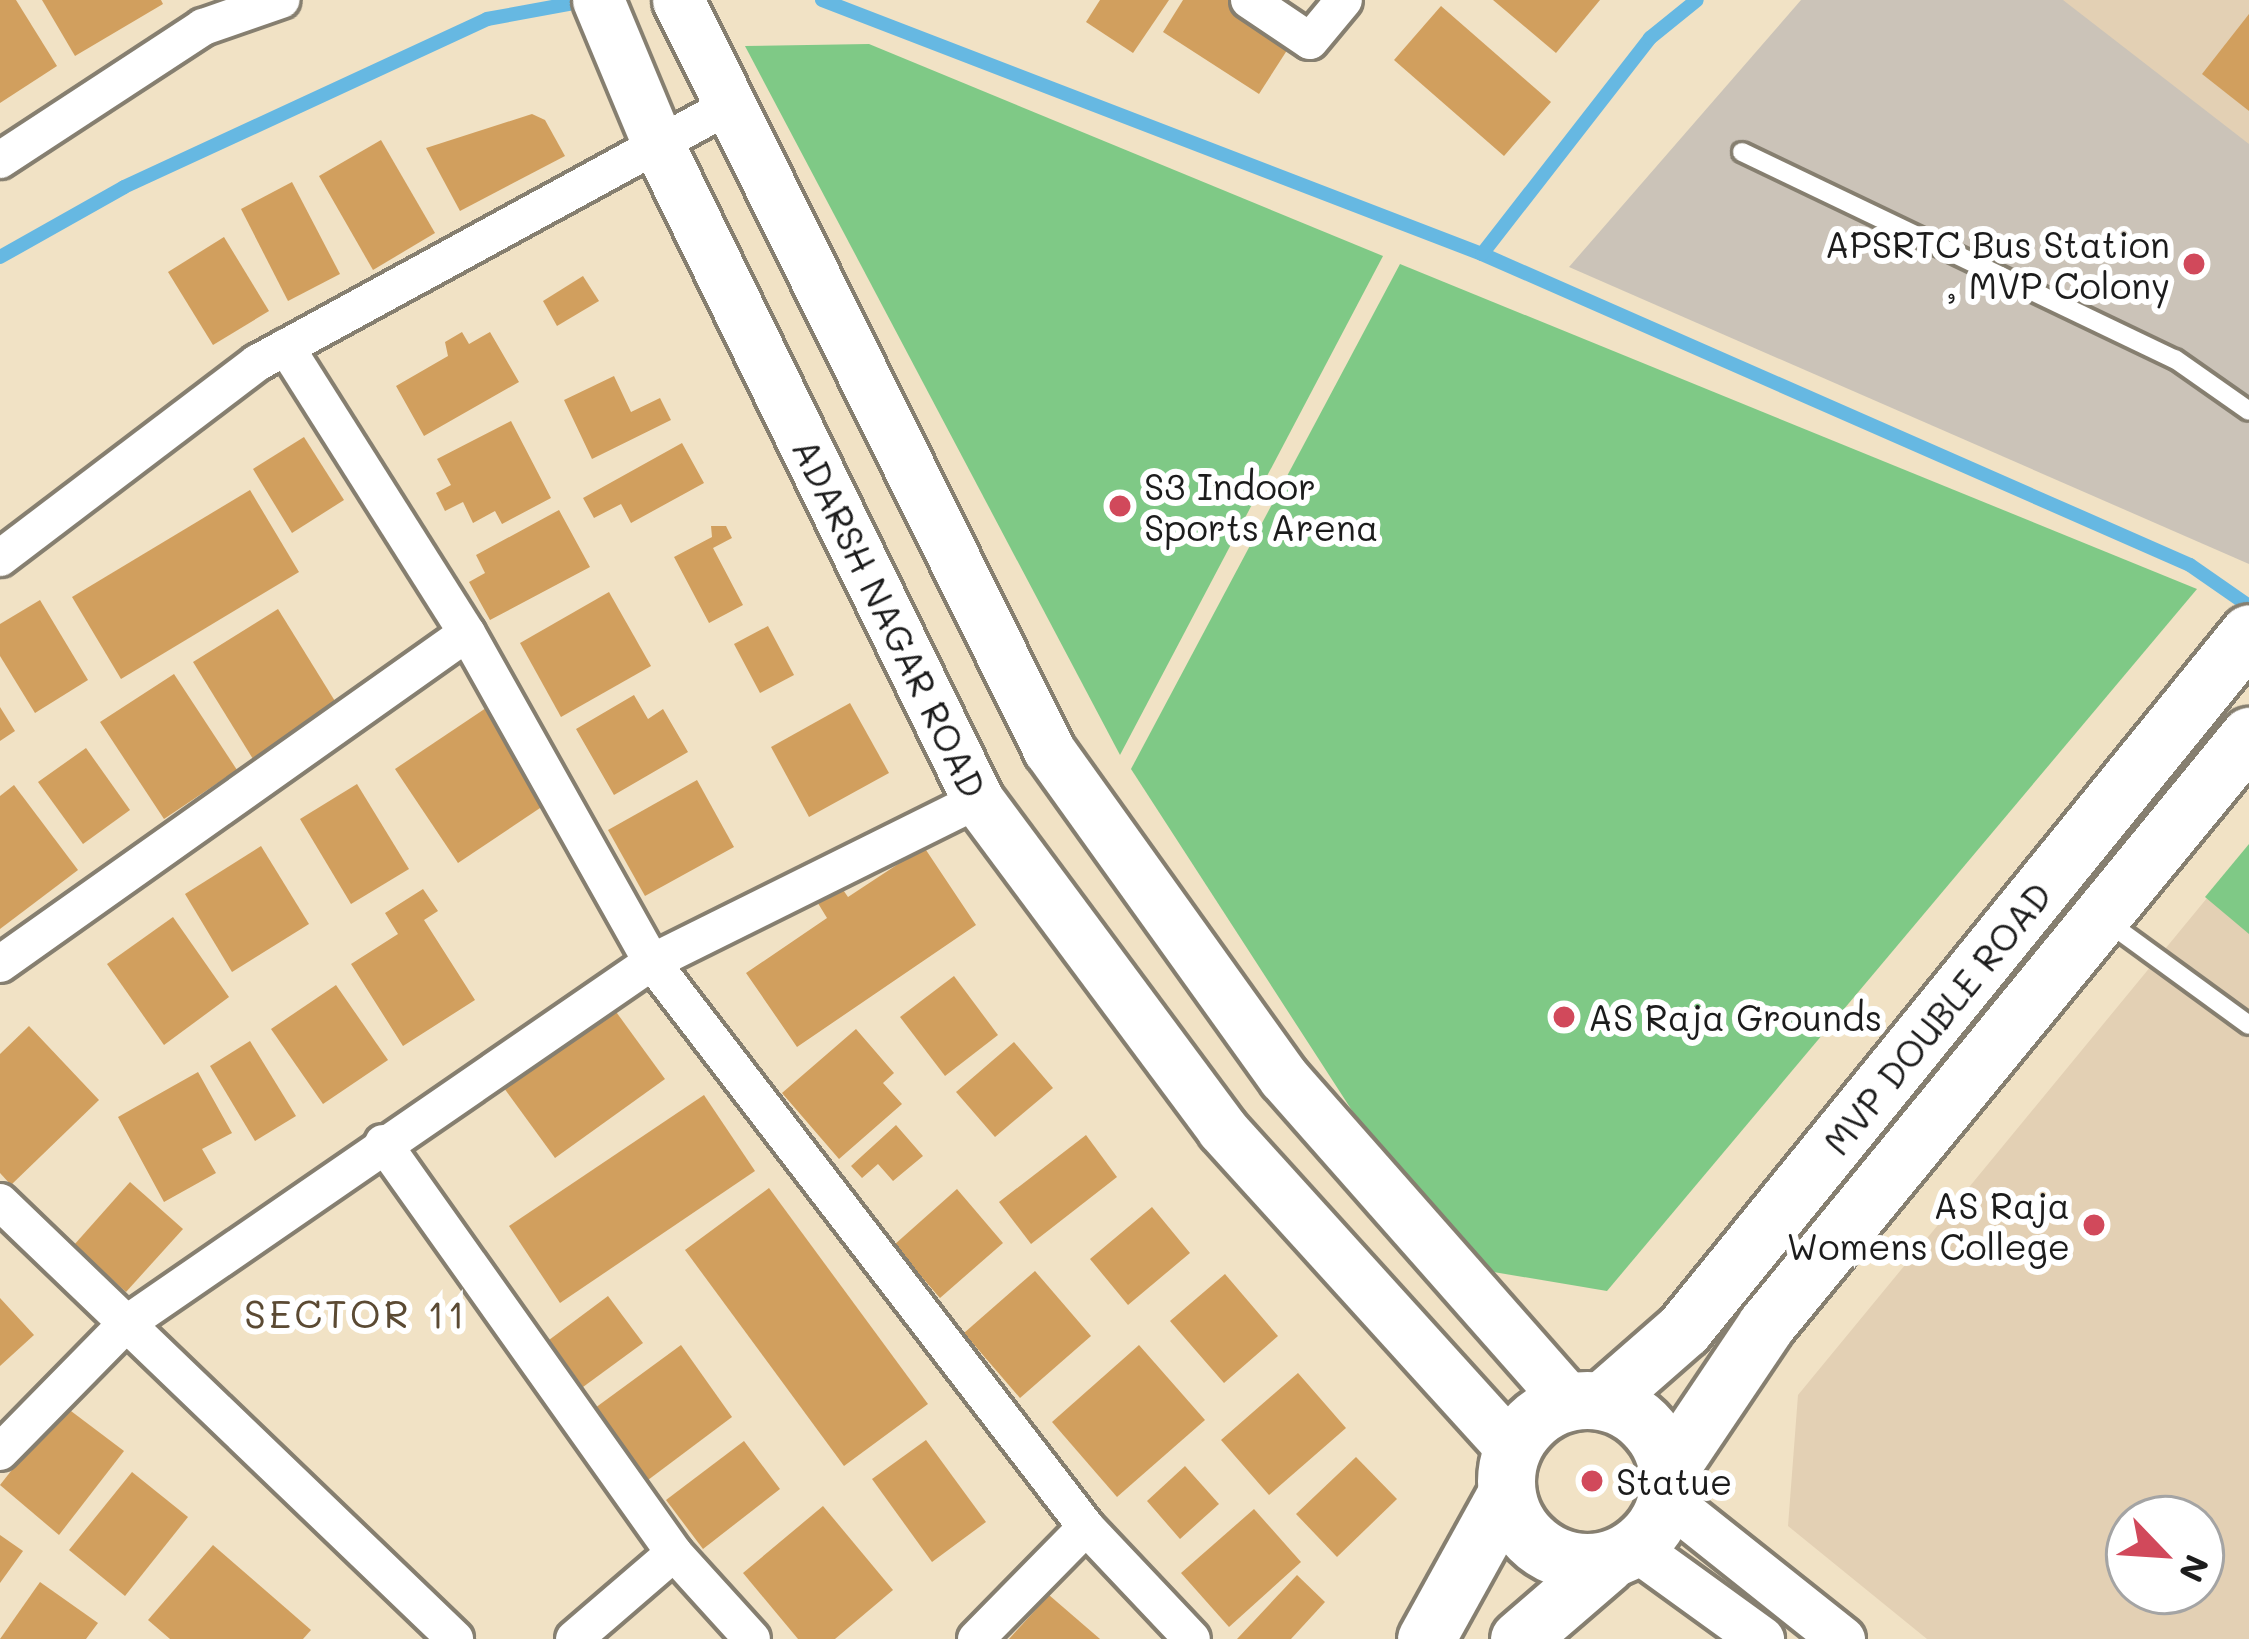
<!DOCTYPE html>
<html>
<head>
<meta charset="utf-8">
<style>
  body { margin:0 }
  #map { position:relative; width:2249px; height:1639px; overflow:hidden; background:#f1e2c5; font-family:Mali,sans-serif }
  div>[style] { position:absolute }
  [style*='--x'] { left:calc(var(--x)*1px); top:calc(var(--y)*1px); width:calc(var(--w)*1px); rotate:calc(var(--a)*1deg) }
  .built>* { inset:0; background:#e3d0b4 }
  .industrial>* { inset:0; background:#cbc3b8 }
  .green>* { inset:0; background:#7fc986 }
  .stream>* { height:14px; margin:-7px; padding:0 7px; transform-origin:7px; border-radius:7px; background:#66b8e2 }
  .building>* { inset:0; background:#d19f5e }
  .roads { filter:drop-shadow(3px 0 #867f70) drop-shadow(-3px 0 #867f70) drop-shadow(0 3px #867f70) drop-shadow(0 -3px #867f70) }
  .service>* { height:18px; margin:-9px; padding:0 9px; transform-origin:9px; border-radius:9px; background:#fff }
  .minor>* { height:36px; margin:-18px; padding:0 18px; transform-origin:18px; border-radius:18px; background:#fff }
  .tertiary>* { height:45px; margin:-22.5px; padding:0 22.5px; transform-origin:22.5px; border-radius:22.5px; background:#fff }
  .secondary>* { height:51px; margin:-25.5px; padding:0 25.5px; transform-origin:25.5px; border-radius:25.5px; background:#fff }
  .primary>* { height:57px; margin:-28.5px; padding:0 28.5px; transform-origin:28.5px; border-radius:28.5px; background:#fff }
  .primary>.ring { margin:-28.5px; padding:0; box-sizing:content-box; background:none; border:57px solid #fff; border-radius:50% }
  .dots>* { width:33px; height:33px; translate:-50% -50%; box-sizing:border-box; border:6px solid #fff; border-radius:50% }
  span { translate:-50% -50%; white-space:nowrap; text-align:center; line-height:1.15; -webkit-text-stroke:12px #fff; paint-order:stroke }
  .poi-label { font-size:36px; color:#1c1c1c }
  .right { translate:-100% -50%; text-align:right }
  .left { translate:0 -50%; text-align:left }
  .street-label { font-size:36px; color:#1c1c1c }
  .neighbourhood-label { font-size:39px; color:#5b4a33; letter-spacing:3px }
  .north { position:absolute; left:2105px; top:1495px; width:120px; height:120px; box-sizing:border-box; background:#fff; border:3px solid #a4a4a4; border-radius:50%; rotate:115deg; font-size:33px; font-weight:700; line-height:48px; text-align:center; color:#1c1c1c }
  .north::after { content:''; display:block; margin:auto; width:42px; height:54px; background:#d1495b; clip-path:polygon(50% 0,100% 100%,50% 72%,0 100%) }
</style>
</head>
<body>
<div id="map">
  <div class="built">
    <div style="clip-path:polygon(2054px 0,2249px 0,2249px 147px)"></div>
    <div style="clip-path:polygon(evenodd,2249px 847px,2249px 1639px,1927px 1639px,1788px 1526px,1798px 1395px,2249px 847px,2129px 1519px,2201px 1519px,2201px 1591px,2129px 1591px,2129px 1519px)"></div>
  </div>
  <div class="industrial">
    <div style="clip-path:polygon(1801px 0,2063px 0,2249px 144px,2249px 564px,1569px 267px)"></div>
  </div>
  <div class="green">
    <div style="clip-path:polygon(869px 44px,1383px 256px,1120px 755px,745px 46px)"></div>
    <div style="clip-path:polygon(1400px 264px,2197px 589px,1607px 1291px,1452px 1265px,1131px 769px)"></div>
    <div style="clip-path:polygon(2249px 844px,2249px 934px,2205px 897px)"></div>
  </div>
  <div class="stream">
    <div style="--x:822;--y:0;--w:707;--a:21.05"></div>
    <div style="--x:1482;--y:254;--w:773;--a:23.71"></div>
    <div style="--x:2190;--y:565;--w:72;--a:34.8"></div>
    <div style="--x:1482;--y:254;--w:274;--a:-52.1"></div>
    <div style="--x:1650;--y:38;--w:60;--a:-39"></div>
    <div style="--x:0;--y:257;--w:142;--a:-29.4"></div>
    <div style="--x:124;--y:187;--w:400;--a:-24.8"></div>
    <div style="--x:487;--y:19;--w:106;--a:-10.4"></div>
  </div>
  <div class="building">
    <div style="clip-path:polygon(0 0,16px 0,57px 66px,0 103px)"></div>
    <div style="clip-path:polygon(42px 0,161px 0,163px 4px,75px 56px)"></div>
    <div style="clip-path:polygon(1100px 0,1169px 0,1133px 53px,1086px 22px)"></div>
    <div style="clip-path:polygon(1183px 0,1230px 0,1293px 41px,1259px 94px,1163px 32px)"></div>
    <div style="clip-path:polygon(1493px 0,1600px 0,1556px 53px)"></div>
    <div style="clip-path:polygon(1441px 6px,1551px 102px,1504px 156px,1394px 60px)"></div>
    <div style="clip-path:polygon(2249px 14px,2249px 111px,2202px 74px)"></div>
    <div style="clip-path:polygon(532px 114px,545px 120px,565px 156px,460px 211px,426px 148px)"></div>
    <div style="clip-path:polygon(381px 140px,435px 233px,373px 270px,319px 176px)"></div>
    <div style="clip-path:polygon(292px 182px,340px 274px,288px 301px,241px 209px)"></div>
    <div style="clip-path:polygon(224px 237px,269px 311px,213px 345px,168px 272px)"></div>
    <div style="clip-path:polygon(583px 276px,599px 301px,557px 326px,543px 301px)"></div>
    <div style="clip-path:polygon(462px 332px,469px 344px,490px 332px,519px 382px,424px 436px,396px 386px,448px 356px,445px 342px)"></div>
    <div style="clip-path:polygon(614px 376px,631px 412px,660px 398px,671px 420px,592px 459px,564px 400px)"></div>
    <div style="clip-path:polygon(511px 421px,551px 498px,502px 524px,495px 511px,473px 523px,463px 502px,445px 511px,436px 493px,451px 485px,437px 459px)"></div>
    <div style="clip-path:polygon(304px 437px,344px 500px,292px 533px,253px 469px)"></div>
    <div style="clip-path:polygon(682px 443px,704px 483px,631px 523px,621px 504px,594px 518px,583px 498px)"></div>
    <div style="clip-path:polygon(250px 490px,299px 572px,121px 679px,72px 597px)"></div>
    <div style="clip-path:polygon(559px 510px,590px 567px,490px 620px,469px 582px,485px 573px,476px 555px)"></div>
    <div style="clip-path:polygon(711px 526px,726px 526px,732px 538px,713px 548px,743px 605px,709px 623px,674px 557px,712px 537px)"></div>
    <div style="clip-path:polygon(609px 592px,651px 666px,561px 717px,520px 643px)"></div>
    <div style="clip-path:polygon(40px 600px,88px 680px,35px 713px,0 656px,0 624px)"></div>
    <div style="clip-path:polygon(278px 609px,338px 706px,253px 759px,193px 662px)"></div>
    <div style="clip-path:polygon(768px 626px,794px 675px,760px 693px,734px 644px)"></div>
    <div style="clip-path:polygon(174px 674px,237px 770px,164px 819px,100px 722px)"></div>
    <div style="clip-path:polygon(634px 695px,648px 719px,663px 709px,688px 752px,614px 795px,576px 729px)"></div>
    <div style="clip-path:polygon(850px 703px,889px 773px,809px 817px,771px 747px)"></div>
    <div style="clip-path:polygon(0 707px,15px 731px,0 741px)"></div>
    <div style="clip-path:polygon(486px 708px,549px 802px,458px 863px,395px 769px)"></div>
    <div style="clip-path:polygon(86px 748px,130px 810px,83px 844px,38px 782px)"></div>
    <div style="clip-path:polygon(697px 780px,734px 847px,645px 896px,608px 830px)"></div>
    <div style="clip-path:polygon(357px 784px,409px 869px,351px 904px,300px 819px)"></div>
    <div style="clip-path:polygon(14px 785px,78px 870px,0 929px,0 796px)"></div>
    <div style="clip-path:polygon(261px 846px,309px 924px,232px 972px,185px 894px)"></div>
    <div style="clip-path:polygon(924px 847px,976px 925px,797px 1047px,746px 973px,827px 918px,816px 900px,839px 884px,848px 897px)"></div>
    <div style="clip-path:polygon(423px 889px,438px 911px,424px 920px,475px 1000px,403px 1046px,351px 964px,398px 934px,385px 913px)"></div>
    <div style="clip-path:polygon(173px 917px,229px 997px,164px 1045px,107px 964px)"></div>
    <div style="clip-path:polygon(954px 976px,998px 1035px,945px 1076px,900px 1017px)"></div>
    <div style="clip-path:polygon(336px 985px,388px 1060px,323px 1104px,271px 1029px)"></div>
    <div style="clip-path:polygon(614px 1009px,665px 1079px,555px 1158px,504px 1088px)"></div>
    <div style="clip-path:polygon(29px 1026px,99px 1100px,11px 1185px,0 1173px,0 1054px)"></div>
    <div style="clip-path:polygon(856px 1029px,894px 1073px,883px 1083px,902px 1104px,839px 1159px,782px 1093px)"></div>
    <div style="clip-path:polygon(250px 1041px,296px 1116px,255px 1141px,210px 1066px)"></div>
    <div style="clip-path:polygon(1014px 1042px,1053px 1088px,995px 1137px,956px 1092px)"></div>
    <div style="clip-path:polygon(198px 1072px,232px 1133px,202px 1149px,216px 1173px,164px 1202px,118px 1117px)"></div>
    <div style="clip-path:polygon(704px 1095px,755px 1171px,560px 1303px,509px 1226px)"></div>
    <div style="clip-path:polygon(896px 1125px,923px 1156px,893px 1181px,878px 1164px,862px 1178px,851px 1166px)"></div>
    <div style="clip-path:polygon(1086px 1135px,1117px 1177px,1031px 1244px,999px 1202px)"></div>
    <div style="clip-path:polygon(130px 1182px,183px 1229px,126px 1292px,74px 1245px)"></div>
    <div style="clip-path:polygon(769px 1188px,928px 1404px,844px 1466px,685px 1250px)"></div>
    <div style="clip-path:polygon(957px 1189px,1003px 1243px,940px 1298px,894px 1245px)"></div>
    <div style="clip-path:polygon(1152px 1207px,1190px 1253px,1128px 1305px,1090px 1259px)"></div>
    <div style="clip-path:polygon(1035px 1271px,1091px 1336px,1020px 1398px,964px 1333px)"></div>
    <div style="clip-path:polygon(1225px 1274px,1278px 1336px,1224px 1383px,1170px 1321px)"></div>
    <div style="clip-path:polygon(608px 1296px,643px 1343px,583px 1387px,549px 1340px)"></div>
    <div style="clip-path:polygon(0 1298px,34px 1335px,0 1366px)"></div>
    <div style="clip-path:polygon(681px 1345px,732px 1417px,648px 1480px,595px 1408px)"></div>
    <div style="clip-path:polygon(1139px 1345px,1205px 1420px,1117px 1497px,1052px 1422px)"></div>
    <div style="clip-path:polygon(1298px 1373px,1346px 1428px,1269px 1495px,1221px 1440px)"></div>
    <div style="clip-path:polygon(63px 1405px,124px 1451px,59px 1535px,0 1485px)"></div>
    <div style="clip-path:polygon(926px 1440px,986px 1522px,932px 1562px,872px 1479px)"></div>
    <div style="clip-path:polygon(744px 1441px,780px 1489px,703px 1549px,666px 1500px)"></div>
    <div style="clip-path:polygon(1356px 1457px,1397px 1499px,1337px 1557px,1296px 1514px)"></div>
    <div style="clip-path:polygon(1185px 1466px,1219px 1504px,1180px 1539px,1147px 1501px)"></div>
    <div style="clip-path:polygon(132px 1472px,188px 1517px,125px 1596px,69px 1550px)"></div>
    <div style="clip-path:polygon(823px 1506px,893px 1590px,835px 1639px,798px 1639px,743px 1573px)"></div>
    <div style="clip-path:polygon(1254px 1509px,1301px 1562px,1229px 1627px,1181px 1573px)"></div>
    <div style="clip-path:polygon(0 1535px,23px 1551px,0 1583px)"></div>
    <div style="clip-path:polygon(213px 1545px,311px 1630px,303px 1639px,170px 1639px,148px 1620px)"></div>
    <div style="clip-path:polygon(1297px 1575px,1325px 1602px,1291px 1639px,1237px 1639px)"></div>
    <div style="clip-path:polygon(40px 1582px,98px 1623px,86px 1639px,0 1639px)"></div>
    <div style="clip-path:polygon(1049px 1595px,1100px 1639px,1009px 1639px)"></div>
  </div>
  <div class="roads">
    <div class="service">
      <div style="--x:1742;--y:152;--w:480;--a:25.6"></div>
      <div style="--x:2175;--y:359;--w:90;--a:35.1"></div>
      <div style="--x:2105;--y:920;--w:178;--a:36.1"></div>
    </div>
    <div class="minor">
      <div style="--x:1249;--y:0;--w:73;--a:33.9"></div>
      <div style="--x:1310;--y:41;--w:53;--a:-50.3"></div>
      <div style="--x:0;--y:160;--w:243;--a:-33.2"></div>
      <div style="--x:203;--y:27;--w:83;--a:-19.1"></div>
      <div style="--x:286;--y:347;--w:338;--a:57.7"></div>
      <div style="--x:467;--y:633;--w:377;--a:60.7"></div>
      <div style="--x:652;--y:962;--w:712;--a:52.47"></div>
      <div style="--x:1086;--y:1527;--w:154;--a:46.6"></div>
      <div style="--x:0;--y:558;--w:323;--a:-37.2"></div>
      <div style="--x:257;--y:363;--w:535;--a:-28.58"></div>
      <div style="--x:0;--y:964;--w:572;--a:-35.33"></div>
      <div style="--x:383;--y:1143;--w:503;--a:54.63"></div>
      <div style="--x:674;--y:1553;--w:116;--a:47.8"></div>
      <div style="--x:0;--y:1202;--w:631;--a:43.84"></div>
      <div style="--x:0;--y:1452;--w:180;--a:-45.5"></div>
      <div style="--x:126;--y:1324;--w:639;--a:-34.54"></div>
      <div style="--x:652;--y:962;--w:364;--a:-26.4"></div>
      <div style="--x:574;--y:1639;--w:132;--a:-40.7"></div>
      <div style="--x:976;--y:1639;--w:157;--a:-45.5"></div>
    </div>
    <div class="tertiary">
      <div style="--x:1666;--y:1499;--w:225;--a:38.5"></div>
      <div style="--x:1634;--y:1547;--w:157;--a:35.9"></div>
    </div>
    <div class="secondary">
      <div style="--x:598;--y:0;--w:154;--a:67.4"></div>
      <div style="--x:657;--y:142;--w:732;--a:63.99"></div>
      <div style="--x:978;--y:800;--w:410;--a:53.4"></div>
      <div style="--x:1222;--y:1129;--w:432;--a:47.8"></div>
      <div style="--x:678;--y:0;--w:837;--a:63.68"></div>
      <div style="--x:1049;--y:750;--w:403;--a:54.4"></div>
      <div style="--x:1284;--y:1078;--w:427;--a:48.6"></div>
    </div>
    <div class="primary">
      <div class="ring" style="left:1506px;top:1400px;width:105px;height:105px"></div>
      <div style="--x:1603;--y:1400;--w:108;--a:-41.2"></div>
      <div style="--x:1684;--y:1329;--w:896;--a:-50.93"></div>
      <div style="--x:1668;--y:1471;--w:176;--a:-56.1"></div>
      <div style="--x:1766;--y:1325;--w:762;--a:-50.65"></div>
      <div style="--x:1426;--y:1639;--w:166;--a:-61.1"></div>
      <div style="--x:1519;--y:1639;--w:115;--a:-40.8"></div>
    </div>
  </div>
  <div class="dots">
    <div style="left:2194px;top:264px;background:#d1495b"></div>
    <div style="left:1120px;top:506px;background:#d1495b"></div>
    <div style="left:1564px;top:1017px;background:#d1495b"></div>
    <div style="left:2094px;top:1225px;background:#d1495b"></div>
    <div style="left:1592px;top:1481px;background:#d1495b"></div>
  </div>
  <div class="poi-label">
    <span class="right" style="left:2170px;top:264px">APSRTC Bus Station<br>, MVP Colony</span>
    <span class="left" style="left:1144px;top:506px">S3 Indoor<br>Sports Arena</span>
    <span class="left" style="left:1588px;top:1017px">AS Raja Grounds</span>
    <span class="right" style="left:2070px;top:1225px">AS Raja<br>Womens College</span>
    <span class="left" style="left:1616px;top:1481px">Statue</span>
  </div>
  <div class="street-label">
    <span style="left:890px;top:618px;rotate:64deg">ADARSH NAGAR ROAD</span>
    <span style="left:1937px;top:1018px;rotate:-51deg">MVP DOUBLE ROAD</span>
  </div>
  <div class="neighbourhood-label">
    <span style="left:356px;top:1313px">SECTOR 11</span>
  </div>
  <div class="north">N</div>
</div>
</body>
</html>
